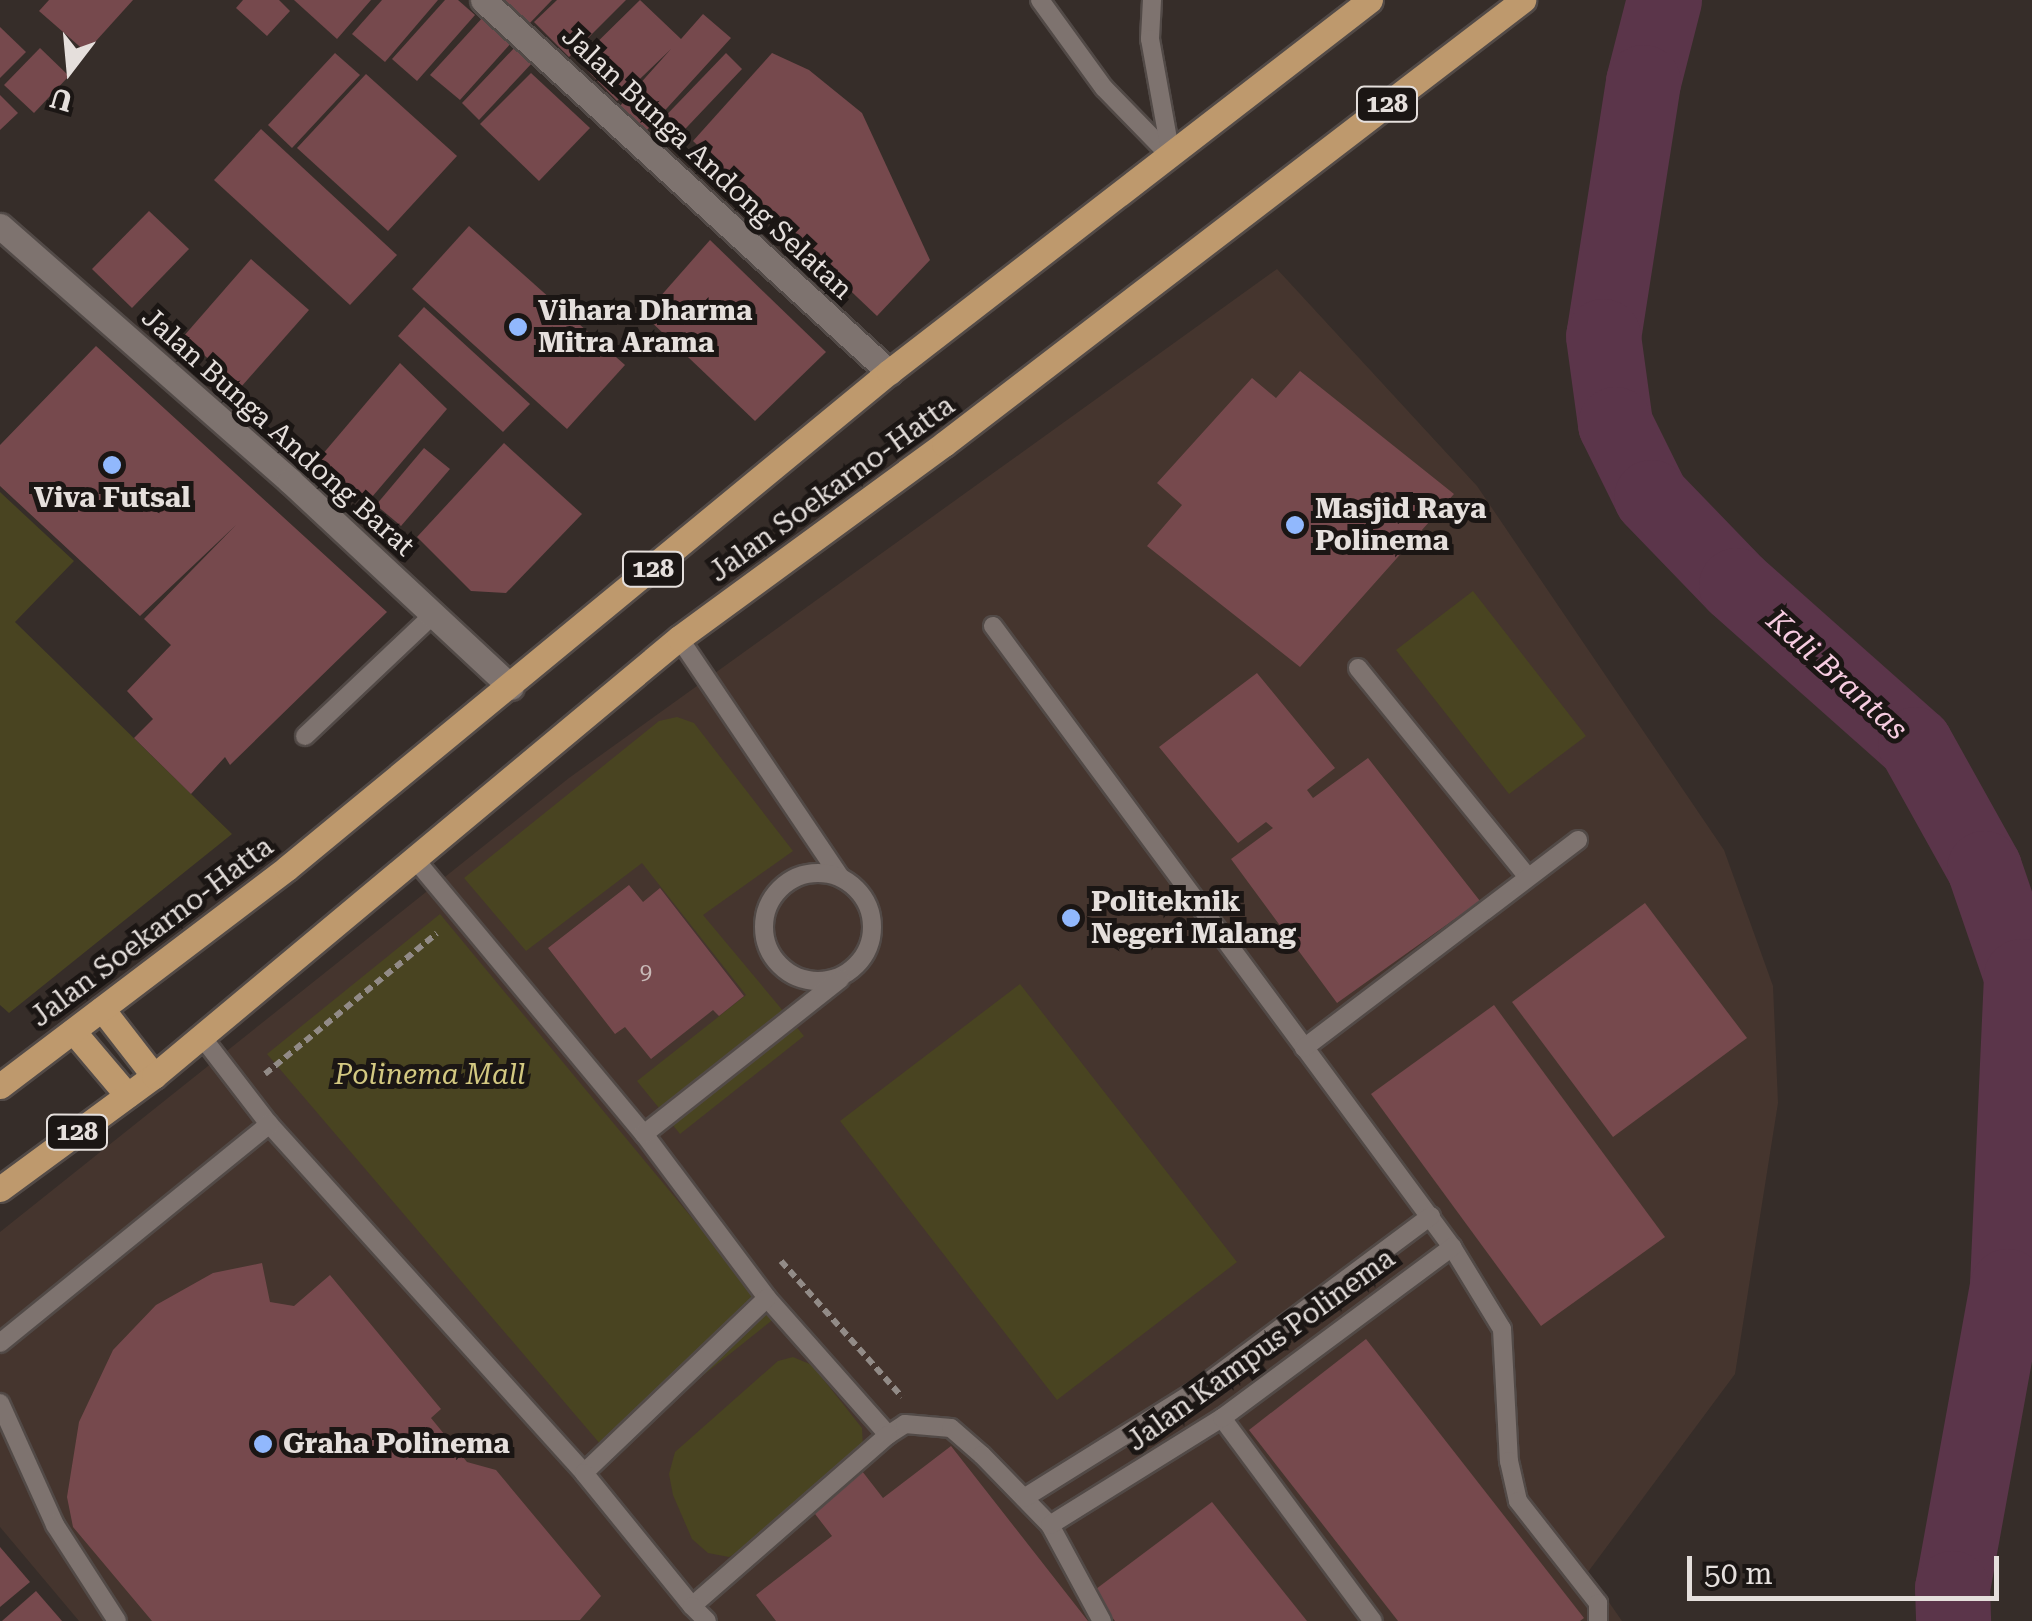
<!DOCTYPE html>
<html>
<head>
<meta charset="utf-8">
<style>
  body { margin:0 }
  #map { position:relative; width:2032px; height:1621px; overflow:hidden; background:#362d29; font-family:"Roboto Serif",serif }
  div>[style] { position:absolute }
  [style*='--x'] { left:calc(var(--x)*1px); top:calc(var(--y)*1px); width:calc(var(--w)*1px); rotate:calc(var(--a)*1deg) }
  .built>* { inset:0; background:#45352e }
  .green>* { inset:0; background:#494421 }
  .river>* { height:75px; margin:-37.5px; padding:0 37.5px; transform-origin:37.5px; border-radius:37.5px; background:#5b354a }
  .building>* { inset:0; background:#76494d }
  .path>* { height:6px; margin-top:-3px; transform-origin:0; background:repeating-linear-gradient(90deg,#928b87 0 8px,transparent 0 13px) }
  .roads { filter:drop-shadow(2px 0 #524a47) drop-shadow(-2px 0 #524a47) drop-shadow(0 2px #524a47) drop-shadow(0 -2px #524a47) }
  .service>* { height:18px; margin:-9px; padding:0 9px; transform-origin:9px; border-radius:9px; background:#7e736f }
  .service>.ring { margin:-9px; padding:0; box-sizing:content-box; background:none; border:18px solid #7e736f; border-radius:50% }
  .minor>* { height:25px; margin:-12.5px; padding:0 12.5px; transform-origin:12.5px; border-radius:12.5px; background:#7e736f }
  .primary>* { height:25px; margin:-12.5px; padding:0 12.5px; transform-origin:12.5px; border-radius:12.5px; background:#be996d }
  .dots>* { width:28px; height:28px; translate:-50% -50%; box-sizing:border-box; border:5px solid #1b1614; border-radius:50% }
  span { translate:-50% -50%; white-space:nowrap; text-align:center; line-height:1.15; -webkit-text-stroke:10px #1b1614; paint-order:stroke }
  .number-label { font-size:22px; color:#c9bab8 }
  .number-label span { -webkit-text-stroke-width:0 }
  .shield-label span { padding:2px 8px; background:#1b1614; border:2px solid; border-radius:8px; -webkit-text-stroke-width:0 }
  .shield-label { font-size:25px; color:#e5dfdc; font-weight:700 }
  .street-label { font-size:28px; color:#e5dfdc }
  .poi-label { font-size:28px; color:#e5dfdc; font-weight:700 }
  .left { translate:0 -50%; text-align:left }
  .park-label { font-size:28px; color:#d3c881; font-style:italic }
  .water-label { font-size:30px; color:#f7cce1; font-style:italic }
  .north { position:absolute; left:20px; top:20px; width:100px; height:100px; -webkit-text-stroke:8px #1b1614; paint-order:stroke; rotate:196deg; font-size:28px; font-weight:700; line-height:40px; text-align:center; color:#e5dfdc }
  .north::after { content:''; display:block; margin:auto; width:35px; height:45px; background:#e5dfdc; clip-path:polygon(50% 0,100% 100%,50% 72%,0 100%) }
  .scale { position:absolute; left:1687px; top:1556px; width:312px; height:45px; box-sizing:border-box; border:5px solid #e5dfdc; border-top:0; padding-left:12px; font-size:30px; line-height:35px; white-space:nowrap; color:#e5dfdc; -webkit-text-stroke:8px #1b1614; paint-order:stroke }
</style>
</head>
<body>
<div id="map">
  <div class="built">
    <div style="clip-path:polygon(1277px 269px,1477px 486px,1724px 850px,1773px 986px,1778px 1103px,1735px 1374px,1588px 1572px,1622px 1621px,79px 1621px,0 1527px,0 1232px,569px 778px)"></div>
  </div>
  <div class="green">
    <div style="clip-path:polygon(0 492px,74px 561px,15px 622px,232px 834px,9px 1013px,0 1005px)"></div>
    <div style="clip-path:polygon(1473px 591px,1586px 736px,1509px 794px,1396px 650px)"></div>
    <div style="clip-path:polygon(677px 717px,694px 723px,793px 851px,703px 915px,804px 1036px,680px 1134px,637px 1081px,746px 995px,642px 863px,526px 951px,464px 878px,659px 721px)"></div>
    <div style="clip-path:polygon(440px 914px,775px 1318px,607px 1452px,267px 1054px)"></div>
    <div style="clip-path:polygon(1020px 984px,1237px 1262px,1057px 1400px,840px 1121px)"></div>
    <div style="clip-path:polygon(793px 1357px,812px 1365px,862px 1428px,863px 1447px,746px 1548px,729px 1557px,708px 1553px,692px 1539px,673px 1495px,669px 1474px,675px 1452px,778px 1361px)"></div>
  </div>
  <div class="river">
    <div style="--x:1664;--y:0;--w:85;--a:104.4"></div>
    <div style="--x:1643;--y:82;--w:257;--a:98.9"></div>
    <div style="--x:1603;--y:336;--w:89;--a:82.2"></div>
    <div style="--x:1615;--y:424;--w:81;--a:63.7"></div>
    <div style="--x:1651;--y:497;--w:122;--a:46"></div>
    <div style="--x:1736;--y:585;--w:239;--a:41.6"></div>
    <div style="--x:1915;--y:744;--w:142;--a:60.9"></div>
    <div style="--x:1984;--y:868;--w:114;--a:71.1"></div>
    <div style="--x:2021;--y:976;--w:310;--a:92.6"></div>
    <div style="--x:2007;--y:1286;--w:307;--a:100.3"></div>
    <div style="--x:1952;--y:1588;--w:33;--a:88"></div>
  </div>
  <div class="building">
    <div style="clip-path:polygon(49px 0,133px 0,86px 52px,39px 11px)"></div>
    <div style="clip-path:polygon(243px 0,279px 0,290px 11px,267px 36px,236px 8px)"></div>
    <div style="clip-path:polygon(294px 0,371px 0,337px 39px)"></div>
    <div style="clip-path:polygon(382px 0,438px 0,385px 62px,352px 34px)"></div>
    <div style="clip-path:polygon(445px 0,458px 0,475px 15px,417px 81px,392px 59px)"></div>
    <div style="clip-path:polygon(502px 0,552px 0,528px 25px)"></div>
    <div style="clip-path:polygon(557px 0,626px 0,569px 57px,534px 22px)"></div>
    <div style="clip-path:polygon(640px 0,681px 39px,703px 14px,731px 38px,647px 130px,620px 106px,671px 49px,617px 101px,578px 61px)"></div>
    <div style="clip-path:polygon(484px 16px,513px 41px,460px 100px,430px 75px)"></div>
    <div style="clip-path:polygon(0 27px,26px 52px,0 78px)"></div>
    <div style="clip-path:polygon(516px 46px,533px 62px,479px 120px,462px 103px)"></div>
    <div style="clip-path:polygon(40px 48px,69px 76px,34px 113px,4px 85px)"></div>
    <div style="clip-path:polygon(335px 53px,360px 75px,292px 148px,268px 125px)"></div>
    <div style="clip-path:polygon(726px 53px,742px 69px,670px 145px,653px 129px)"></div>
    <div style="clip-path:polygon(772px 53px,809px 70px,862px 113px,930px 260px,877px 316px,693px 141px)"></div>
    <div style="clip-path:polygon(531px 73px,590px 128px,539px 181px,480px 124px)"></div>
    <div style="clip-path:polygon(366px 74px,457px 156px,388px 231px,297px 148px)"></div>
    <div style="clip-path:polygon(0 95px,18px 113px,0 130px)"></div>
    <div style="clip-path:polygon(261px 129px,397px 255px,350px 305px,214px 180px)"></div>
    <div style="clip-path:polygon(149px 211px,189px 249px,132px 308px,92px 269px)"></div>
    <div style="clip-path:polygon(469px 226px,625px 365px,567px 429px,412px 289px)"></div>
    <div style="clip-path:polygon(710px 240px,826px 352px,755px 421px,644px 315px)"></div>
    <div style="clip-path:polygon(251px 259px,309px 310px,241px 387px,183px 337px)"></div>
    <div style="clip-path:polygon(424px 307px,530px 404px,503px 432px,398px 336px)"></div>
    <div style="clip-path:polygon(96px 346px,387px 612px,230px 765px,225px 757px,191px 794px,134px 738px,153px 719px,127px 691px,171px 645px,144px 619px,236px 525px,140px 616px,0 486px,0 445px)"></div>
    <div style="clip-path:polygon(400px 363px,447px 409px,366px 504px,316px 462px)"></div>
    <div style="clip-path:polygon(1300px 371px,1454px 494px,1300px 667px,1147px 546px,1182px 505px,1157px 483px,1252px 378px,1276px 398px)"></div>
    <div style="clip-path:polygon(504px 443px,582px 514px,506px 593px,471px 591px,417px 537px)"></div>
    <div style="clip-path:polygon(424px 448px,450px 469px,401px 526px,376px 505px)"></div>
    <div style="clip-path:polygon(1257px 673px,1335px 768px,1307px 790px,1313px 798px,1368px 758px,1480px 901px,1337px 1003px,1231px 859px,1273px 828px,1266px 822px,1238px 843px,1159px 747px)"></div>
    <div style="clip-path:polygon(629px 885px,643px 902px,660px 888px,744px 996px,719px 1016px,713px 1010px,651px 1059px,625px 1027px,615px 1034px,548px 948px)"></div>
    <div style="clip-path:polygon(1645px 903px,1747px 1038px,1613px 1137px,1512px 1002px)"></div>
    <div style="clip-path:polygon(1494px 1005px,1665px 1237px,1541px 1326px,1371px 1094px)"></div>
    <div style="clip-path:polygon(262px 1263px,270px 1302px,294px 1306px,330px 1275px,441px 1409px,431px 1418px,467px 1462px,496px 1470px,601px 1596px,580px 1620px,152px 1621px,73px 1527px,67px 1497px,79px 1422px,113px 1350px,156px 1305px,213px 1273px)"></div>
    <div style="clip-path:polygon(1366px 1339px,1584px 1618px,1580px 1621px,1398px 1621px,1249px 1430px)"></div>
    <div style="clip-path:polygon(951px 1446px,1088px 1621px,776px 1621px,756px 1595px,832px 1536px,812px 1510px,862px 1471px,883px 1498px)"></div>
    <div style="clip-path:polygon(1212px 1502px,1307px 1621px,1115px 1621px,1092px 1592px)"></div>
    <div style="clip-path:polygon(0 1547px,30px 1582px,0 1607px)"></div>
    <div style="clip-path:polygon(36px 1591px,62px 1621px,2px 1621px)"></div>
  </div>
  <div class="path">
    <div style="--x:265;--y:1074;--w:222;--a:-39.3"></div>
    <div style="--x:781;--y:1261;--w:182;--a:48.3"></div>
  </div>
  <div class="roads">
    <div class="service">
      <div style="--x:1040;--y:0;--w:109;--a:54"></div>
      <div style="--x:1104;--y:88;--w:96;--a:45.8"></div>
      <div style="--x:1152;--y:0;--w:39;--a:93"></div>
      <div style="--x:1150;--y:39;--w:119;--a:79.8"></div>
      <div style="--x:993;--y:626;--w:772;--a:53.53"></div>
      <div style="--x:1452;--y:1247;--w:96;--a:58.6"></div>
      <div style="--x:1502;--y:1329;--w:132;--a:87"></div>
      <div style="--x:1509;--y:1461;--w:41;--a:77.3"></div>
      <div style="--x:1518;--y:1501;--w:130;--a:51.9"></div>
      <div style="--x:1598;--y:1603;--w:18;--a:90"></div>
      <div style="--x:679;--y:638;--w:288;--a:56"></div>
      <div style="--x:1358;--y:668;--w:268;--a:50.9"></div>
      <div style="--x:305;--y:736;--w:179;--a:-43.4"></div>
      <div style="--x:413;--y:857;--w:361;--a:50.2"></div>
      <div style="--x:644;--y:1134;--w:205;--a:53.1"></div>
      <div style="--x:767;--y:1298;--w:183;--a:48.5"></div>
      <div style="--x:888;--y:1435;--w:20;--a:-33"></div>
      <div style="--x:905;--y:1424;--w:46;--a:5"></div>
      <div style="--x:951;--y:1428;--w:41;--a:41.1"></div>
      <div style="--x:982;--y:1455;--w:98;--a:45.8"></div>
      <div style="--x:1050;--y:1525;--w:109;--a:61.6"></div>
      <div class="ring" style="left:764px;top:873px;width:90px;height:90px"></div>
      <div style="--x:202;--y:1037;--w:110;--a:52.4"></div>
      <div style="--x:269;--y:1124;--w:470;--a:47.9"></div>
      <div style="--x:1304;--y:1048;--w:344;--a:-37.2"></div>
      <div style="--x:644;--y:1134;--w:250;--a:-38.3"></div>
      <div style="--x:767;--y:1298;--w:253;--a:136.3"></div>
      <div style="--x:584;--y:1473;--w:171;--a:50.9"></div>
      <div style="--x:692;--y:1606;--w:260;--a:-41.1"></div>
      <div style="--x:0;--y:1343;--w:347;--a:-39.1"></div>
      <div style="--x:0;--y:1403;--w:134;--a:65.7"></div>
      <div style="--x:55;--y:1525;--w:114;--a:57.1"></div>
      <div style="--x:1222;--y:1418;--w:253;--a:53.4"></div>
      <div style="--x:1024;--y:1498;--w:208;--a:-32"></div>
      <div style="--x:1200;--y:1388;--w:288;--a:-36.7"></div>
      <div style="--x:1050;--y:1525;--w:203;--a:-31.9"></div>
      <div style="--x:1222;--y:1418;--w:287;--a:-36.6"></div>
      <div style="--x:692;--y:1606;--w:21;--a:45"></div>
    </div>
    <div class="minor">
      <div style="--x:483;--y:0;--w:551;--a:42.5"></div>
      <div style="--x:0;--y:226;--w:386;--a:41.3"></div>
      <div style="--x:290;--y:481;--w:302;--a:43"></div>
    </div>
    <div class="primary">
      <div style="--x:102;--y:1009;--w:85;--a:52.2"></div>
      <div style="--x:73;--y:1031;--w:84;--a:49.8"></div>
      <div style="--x:0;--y:1086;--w:360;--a:-37.2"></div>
      <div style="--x:287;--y:868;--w:780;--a:-39.49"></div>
      <div style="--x:889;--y:372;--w:608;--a:-37.72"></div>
      <div style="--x:0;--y:1189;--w:191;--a:-36.3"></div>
      <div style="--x:154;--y:1076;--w:684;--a:-39.84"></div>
      <div style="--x:679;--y:638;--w:328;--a:-36.2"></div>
      <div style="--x:944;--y:444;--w:730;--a:-37.48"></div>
    </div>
  </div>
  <div class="dots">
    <div style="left:518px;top:327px;background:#91b8fd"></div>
    <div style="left:112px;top:465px;background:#91b8fd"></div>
    <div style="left:1295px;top:525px;background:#91b8fd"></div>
    <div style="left:1071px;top:918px;background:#91b8fd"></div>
    <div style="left:263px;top:1444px;background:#91b8fd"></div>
  </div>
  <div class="number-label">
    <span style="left:646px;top:972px">9</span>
  </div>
  <div class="shield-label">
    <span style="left:1387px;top:104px">128</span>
    <span style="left:653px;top:569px">128</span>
    <span style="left:77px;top:1132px">128</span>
  </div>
  <div class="street-label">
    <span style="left:707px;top:163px;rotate:43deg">Jalan Bunga Andong Selatan</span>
    <span style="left:278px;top:432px;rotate:42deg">Jalan Bunga Andong Barat</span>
    <span style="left:832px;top:489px;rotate:-36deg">Jalan Soekarno-Hatta</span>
    <span style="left:152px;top:932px;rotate:-37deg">Jalan Soekarno-Hatta</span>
    <span style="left:1261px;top:1350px;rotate:-36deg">Jalan Kampus Polinema</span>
  </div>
  <div class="poi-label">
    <span class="left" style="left:538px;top:327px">Vihara Dharma<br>Mitra Arama</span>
    <span style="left:112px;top:498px">Viva Futsal</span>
    <span class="left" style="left:1315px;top:525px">Masjid Raya<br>Polinema</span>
    <span class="left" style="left:1091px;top:918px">Politeknik<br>Negeri Malang</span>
    <span class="left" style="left:283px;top:1444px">Graha Polinema</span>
  </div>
  <div class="park-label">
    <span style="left:430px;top:1075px">Polinema Mall</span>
  </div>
  <div class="water-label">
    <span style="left:1837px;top:675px;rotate:42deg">Kali Brantas</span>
  </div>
  <div class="north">U</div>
  <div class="scale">50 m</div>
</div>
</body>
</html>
